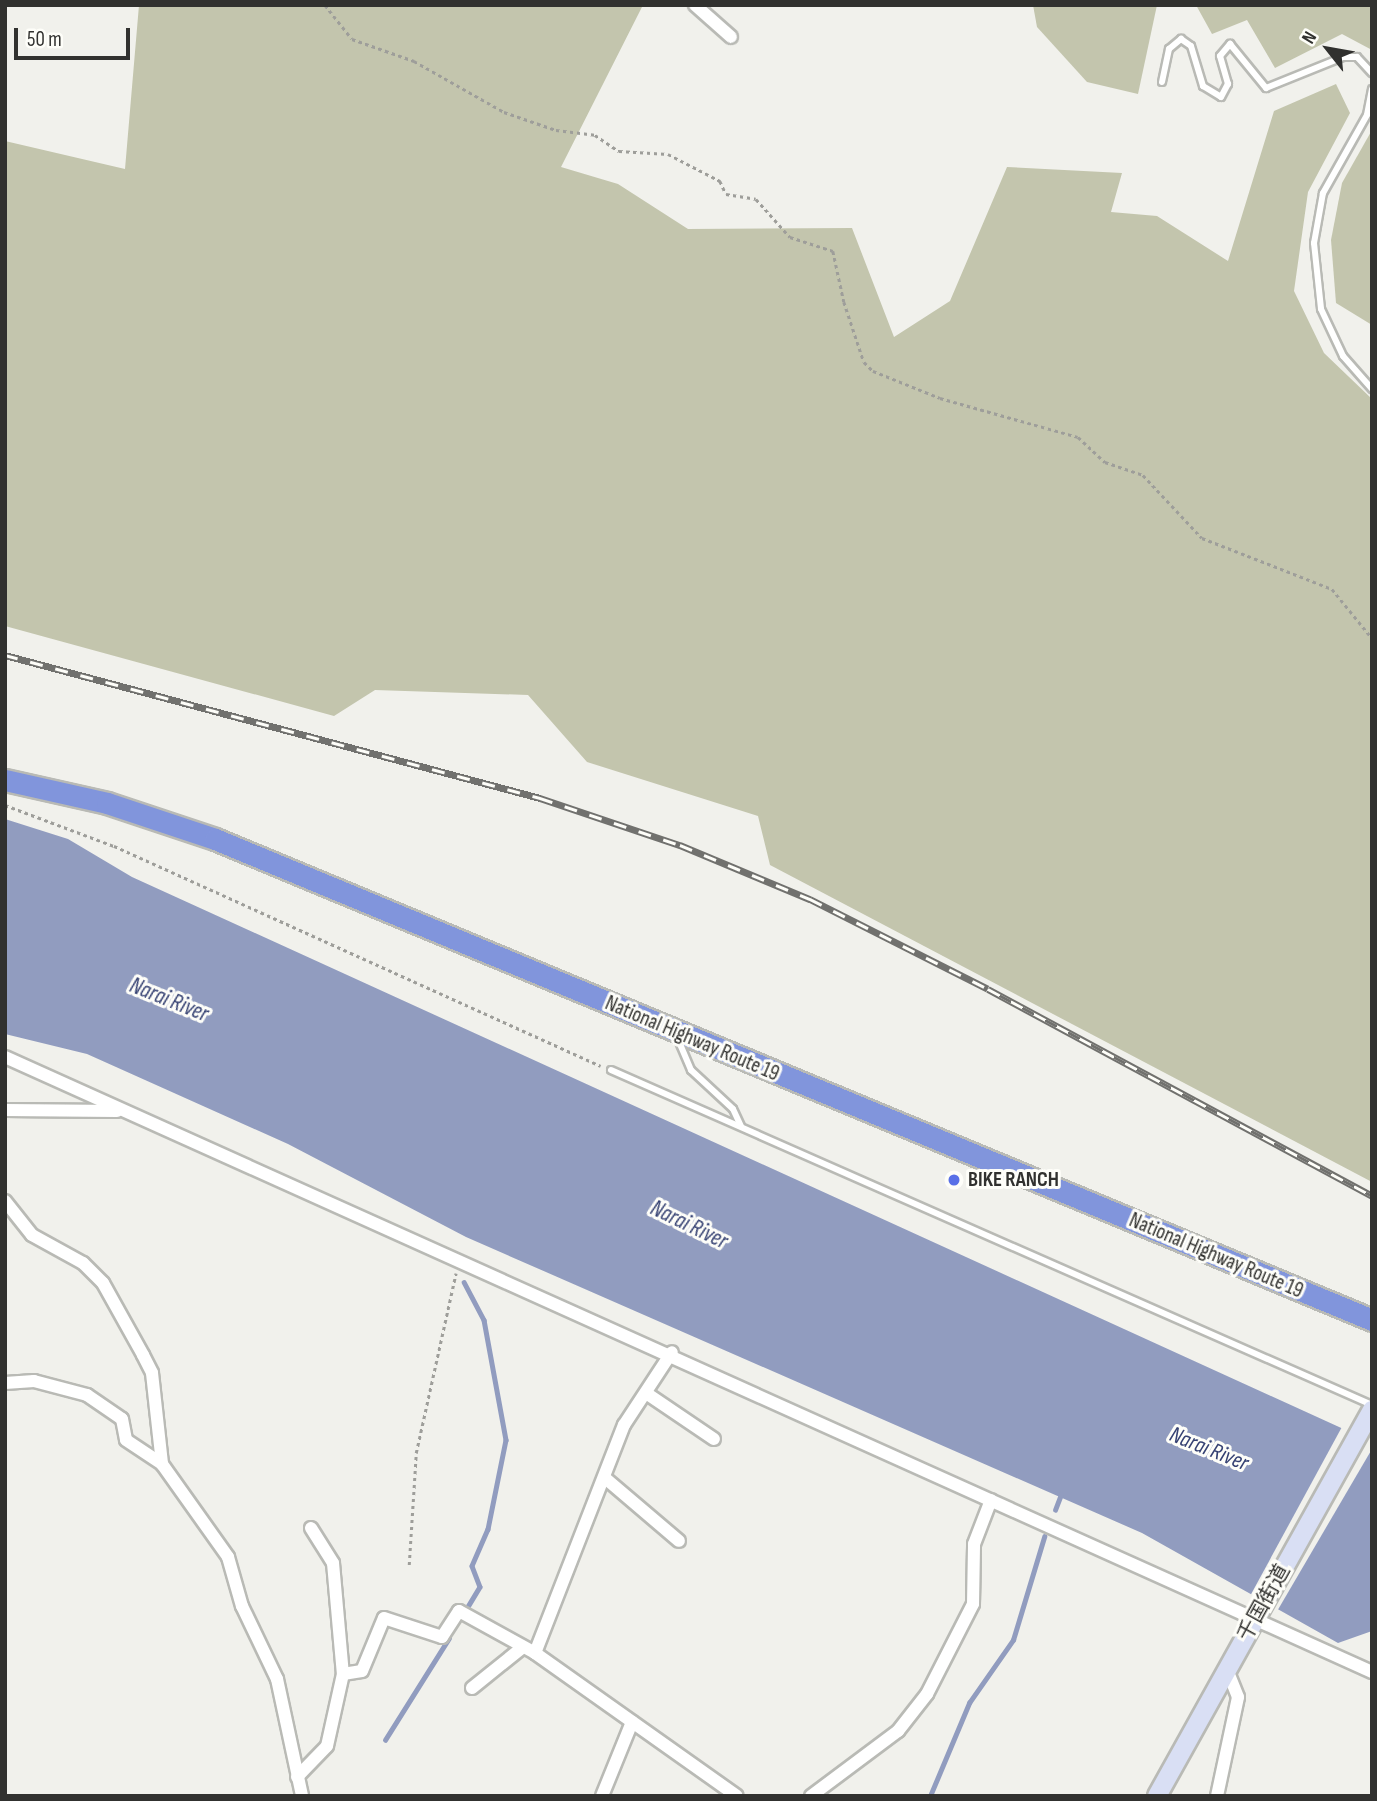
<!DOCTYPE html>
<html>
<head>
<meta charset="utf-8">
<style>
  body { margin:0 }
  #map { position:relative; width:1377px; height:1801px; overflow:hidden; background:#f1f1ec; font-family:"Sofia Sans Condensed","Noto Sans JP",sans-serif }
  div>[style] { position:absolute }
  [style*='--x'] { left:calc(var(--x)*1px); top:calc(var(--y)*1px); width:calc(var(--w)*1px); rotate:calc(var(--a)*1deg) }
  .green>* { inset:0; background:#c3c5ad }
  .water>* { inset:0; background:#919cbf }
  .pier>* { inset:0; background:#f1f1ec }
  .stream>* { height:4.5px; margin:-2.25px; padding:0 2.25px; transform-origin:2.25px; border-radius:2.25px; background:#919cbf }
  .path>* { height:2.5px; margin-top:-1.25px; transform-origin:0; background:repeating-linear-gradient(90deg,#9e9e9a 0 3.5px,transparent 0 7px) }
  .roads { filter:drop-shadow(2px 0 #b9bab5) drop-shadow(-2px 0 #b9bab5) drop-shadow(0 2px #b9bab5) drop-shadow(0 -2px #b9bab5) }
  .lane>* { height:6px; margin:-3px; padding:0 3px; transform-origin:3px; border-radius:3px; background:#fff }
  .street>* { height:12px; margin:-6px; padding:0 6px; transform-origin:6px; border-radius:6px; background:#fff }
  .secondary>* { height:18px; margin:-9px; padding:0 9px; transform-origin:9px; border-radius:9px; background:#d9dff4 }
  .highway>* { height:21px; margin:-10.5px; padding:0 10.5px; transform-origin:10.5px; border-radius:10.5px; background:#8195dc }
  .rail>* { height:7px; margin-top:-3.5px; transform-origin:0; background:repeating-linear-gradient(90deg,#fefef9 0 13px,#71716e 0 26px); box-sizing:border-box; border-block:2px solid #71716e }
  .dots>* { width:19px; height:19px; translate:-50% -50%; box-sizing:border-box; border:4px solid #fefef9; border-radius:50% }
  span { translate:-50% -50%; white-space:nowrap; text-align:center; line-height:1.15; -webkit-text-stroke:6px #fefef9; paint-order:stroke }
  .street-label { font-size:21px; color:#31312f }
  .poi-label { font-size:21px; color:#31312f; font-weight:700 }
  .left { translate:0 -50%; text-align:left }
  .water-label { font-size:23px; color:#364273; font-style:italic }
  .frame { position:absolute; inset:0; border:7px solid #31312f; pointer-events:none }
  .north { position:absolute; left:1293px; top:14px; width:70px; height:70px; -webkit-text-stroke:5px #fefef9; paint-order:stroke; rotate:301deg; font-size:19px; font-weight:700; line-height:28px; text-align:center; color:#31312f }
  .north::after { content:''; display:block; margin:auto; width:24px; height:32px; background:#31312f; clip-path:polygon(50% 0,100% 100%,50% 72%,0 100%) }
  .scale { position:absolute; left:14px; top:28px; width:116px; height:32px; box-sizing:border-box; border:4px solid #31312f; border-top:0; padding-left:9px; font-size:21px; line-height:24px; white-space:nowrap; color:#31312f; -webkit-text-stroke:5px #fefef9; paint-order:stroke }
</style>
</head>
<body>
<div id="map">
  <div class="green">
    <div style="clip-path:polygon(139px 5px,643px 5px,561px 167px,618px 184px,688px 229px,852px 228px,894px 337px,950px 301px,1007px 167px,1122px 173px,1111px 212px,1157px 216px,1228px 261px,1274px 111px,1336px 84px,1350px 113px,1308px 192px,1294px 291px,1324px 353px,1372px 399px,1372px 1182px,770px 865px,758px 816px,587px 762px,528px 695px,375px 690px,334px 716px,5px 626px,5px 141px,125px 169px)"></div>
    <div style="clip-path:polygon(1033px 5px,1157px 5px,1138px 94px,1087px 82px,1037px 27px)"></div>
    <div style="clip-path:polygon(1196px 5px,1372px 5px,1372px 50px,1342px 34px,1275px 68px,1247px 20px,1212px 34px)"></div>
    <div style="clip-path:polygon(1372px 130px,1372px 325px,1336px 303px,1331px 240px,1342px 183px)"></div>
  </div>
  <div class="water">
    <div style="clip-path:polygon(5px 819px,68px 839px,132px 877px,1372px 1442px,1372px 1631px,1338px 1643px,1142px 1533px,466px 1237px,288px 1144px,87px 1054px,5px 1034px)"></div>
  </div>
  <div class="pier">
    <div style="clip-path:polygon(1343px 1425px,1372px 1438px,1372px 1449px,1276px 1613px,1249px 1598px)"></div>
  </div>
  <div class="stream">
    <div style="--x:464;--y:1282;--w:43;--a:62.2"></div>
    <div style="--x:484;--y:1320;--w:122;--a:79.6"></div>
    <div style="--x:506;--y:1440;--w:91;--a:101.4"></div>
    <div style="--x:488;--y:1529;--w:40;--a:113.4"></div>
    <div style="--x:472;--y:1566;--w:22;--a:69"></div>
    <div style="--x:480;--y:1587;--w:29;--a:121"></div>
    <div style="--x:1055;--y:1510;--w:17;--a:-69"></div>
    <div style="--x:385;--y:1740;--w:120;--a:-57.9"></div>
    <div style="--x:930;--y:1796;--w:101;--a:-67.2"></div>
    <div style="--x:969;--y:1703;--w:77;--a:-55.1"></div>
    <div style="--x:1013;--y:1640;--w:108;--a:-73.2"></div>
  </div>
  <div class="path">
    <div style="--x:325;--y:5;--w:43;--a:51.5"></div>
    <div style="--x:352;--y:39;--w:66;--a:19.5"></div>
    <div style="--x:414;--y:61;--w:103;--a:29.5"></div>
    <div style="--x:504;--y:112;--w:55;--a:19.1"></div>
    <div style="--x:556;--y:130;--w:39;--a:7"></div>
    <div style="--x:595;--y:135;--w:29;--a:34"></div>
    <div style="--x:619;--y:151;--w:49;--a:3.5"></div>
    <div style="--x:668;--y:154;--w:59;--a:27.4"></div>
    <div style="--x:720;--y:181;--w:14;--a:65"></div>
    <div style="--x:726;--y:194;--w:30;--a:9"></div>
    <div style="--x:756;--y:199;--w:51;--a:48.2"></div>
    <div style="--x:790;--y:237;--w:45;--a:18"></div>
    <div style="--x:833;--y:251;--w:52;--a:77.8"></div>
    <div style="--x:844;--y:302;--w:63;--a:71.6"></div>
    <div style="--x:864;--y:362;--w:13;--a:45"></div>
    <div style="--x:873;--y:371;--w:72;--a:21.9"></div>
    <div style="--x:940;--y:398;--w:143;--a:15.8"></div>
    <div style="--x:1078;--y:437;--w:37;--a:43"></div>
    <div style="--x:1105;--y:462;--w:40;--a:18.9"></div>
    <div style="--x:1143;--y:475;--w:86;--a:46.9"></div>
    <div style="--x:1202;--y:538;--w:140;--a:21.4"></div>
    <div style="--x:1332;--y:589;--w:63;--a:50.8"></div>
    <div style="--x:5;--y:805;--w:116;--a:20.6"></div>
    <div style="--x:114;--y:846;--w:534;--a:24.31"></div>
    <div style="--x:409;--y:1565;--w:112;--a:-86.4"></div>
    <div style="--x:416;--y:1453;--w:184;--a:-77.5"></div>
  </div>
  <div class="roads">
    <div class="lane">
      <div style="--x:1162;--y:82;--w:34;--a:-78"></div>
      <div style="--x:1169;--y:49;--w:16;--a:-40"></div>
      <div style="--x:1181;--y:39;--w:12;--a:35"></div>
      <div style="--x:1191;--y:46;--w:42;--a:73.3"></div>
      <div style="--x:1203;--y:86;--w:21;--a:31"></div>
      <div style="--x:1221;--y:97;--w:15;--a:-62"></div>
      <div style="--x:1228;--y:84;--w:29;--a:-106"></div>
      <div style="--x:1220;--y:56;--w:16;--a:-50"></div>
      <div style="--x:1230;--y:44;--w:57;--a:50.7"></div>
      <div style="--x:1266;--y:88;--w:83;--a:-21.9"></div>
      <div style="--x:1343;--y:57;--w:14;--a:0"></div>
      <div style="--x:1357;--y:57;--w:22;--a:47"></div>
      <div style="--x:1372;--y:89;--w:26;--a:101"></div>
      <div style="--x:1367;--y:115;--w:90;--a:119.4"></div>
      <div style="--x:1323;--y:193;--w:51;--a:100.2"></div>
      <div style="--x:1314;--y:243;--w:66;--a:83.9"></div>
      <div style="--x:1321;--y:309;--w:52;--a:64.9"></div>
      <div style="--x:1343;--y:356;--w:44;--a:48.7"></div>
      <div style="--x:677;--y:1037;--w:36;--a:67"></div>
      <div style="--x:691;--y:1070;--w:57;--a:42.9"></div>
      <div style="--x:733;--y:1109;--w:19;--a:65"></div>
      <div style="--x:611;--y:1070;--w:831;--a:23.76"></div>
    </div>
    <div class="street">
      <div style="--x:695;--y:5;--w:48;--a:41.6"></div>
      <div style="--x:5;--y:1057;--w:1499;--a:24.22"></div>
      <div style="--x:5;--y:1110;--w:112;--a:0.5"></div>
      <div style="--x:5;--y:1201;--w:43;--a:51.5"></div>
      <div style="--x:32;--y:1235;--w:58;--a:28.8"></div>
      <div style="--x:83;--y:1263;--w:28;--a:45"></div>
      <div style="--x:103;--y:1283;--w:82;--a:60.9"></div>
      <div style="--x:143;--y:1355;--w:20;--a:63"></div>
      <div style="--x:152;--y:1373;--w:92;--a:83.7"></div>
      <div style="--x:162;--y:1464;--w:114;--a:54.6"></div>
      <div style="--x:228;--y:1557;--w:51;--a:74.1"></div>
      <div style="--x:242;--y:1606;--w:81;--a:64.4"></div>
      <div style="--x:277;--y:1679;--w:120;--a:77.9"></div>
      <div style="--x:5;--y:1383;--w:29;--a:-4"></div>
      <div style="--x:34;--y:1381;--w:55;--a:14.8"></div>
      <div style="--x:87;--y:1395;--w:42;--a:34.4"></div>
      <div style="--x:122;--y:1419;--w:21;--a:79"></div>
      <div style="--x:126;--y:1440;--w:43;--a:33.7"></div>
      <div style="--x:646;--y:1393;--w:82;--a:34.1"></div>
      <div style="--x:605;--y:1478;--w:97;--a:40.4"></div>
      <div style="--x:311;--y:1528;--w:41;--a:57.8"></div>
      <div style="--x:333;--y:1563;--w:111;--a:84.9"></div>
      <div style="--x:535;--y:1653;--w:245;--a:-68.7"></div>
      <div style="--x:624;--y:1425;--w:87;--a:-56.7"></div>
      <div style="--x:472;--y:1688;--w:65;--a:-38.8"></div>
      <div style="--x:297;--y:1777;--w:43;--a:-45.9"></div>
      <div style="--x:327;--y:1746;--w:74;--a:-77.5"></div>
      <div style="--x:343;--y:1674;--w:19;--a:-9"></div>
      <div style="--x:362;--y:1671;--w:57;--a:-67.5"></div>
      <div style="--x:384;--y:1618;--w:61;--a:18.1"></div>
      <div style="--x:442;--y:1637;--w:31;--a:-57"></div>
      <div style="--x:459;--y:1611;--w:87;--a:28.9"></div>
      <div style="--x:535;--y:1653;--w:247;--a:35.3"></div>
      <div style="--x:602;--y:1796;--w:80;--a:-67.9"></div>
      <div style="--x:811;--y:1796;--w:109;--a:-36.8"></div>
      <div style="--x:898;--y:1731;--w:47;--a:-51.9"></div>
      <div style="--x:927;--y:1694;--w:101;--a:-62.9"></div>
      <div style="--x:973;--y:1604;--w:60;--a:-89"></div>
      <div style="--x:974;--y:1544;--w:47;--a:-68.9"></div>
      <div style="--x:1217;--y:1796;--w:101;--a:-78"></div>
      <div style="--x:1238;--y:1697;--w:29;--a:-112"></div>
    </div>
    <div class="secondary">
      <div style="--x:1157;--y:1796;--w:442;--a:-60.9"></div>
    </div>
    <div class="highway">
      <div style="--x:5;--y:780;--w:105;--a:12.7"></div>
      <div style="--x:107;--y:803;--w:114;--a:18.4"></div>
      <div style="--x:215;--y:839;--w:1253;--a:22.57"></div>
    </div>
  </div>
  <div class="rail">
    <div style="--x:5;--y:655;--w:554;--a:14.96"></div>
    <div style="--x:540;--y:798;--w:148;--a:18.6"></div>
    <div style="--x:680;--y:845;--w:141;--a:22.6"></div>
    <div style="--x:810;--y:899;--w:199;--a:26.8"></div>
    <div style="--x:988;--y:989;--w:436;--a:28.3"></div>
  </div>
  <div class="dots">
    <div style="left:954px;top:1180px;background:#5970e7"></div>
  </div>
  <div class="street-label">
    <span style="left:692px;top:1039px;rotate:23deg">National Highway Route 19</span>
    <span style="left:1216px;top:1256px;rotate:23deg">National Highway Route 19</span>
    <span style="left:1264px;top:1603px;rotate:-61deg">千国街道</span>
  </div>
  <div class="poi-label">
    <span class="left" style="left:968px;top:1180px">BIKE RANCH</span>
  </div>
  <div class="water-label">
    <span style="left:169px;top:1000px;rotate:22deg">Narai River</span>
    <span style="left:689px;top:1225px;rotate:26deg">Narai River</span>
    <span style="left:1209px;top:1449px;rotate:22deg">Narai River</span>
  </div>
  <div class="frame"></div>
  <div class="north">N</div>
  <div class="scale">50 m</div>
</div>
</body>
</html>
